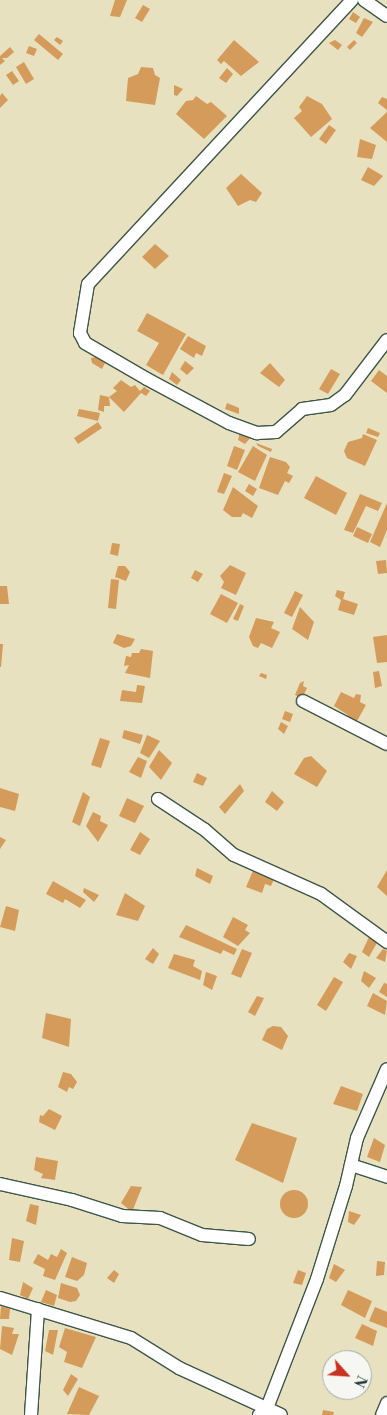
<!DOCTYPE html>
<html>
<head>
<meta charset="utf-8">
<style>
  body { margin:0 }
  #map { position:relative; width:387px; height:1415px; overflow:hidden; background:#e8e1bf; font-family:"Libre Bodoni",serif }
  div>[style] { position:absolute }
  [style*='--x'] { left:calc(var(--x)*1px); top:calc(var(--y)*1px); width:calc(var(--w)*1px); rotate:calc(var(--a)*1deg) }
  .building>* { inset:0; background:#d49b5a }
  .round { border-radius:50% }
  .roads { filter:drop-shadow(1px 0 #3d5649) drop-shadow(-1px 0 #3d5649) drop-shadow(0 1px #3d5649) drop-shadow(0 -1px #3d5649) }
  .minor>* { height:12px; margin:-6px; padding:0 6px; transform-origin:6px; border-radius:6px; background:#fff }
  span { translate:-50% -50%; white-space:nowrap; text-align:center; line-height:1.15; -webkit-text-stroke:4px #f6f6f2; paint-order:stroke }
  .north { position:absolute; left:322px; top:1350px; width:50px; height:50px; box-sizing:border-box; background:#f6f6f2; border:1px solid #a0aca6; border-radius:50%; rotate:116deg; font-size:14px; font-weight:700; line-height:20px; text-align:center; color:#1f3d34 }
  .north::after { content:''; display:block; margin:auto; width:18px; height:22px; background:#c8321e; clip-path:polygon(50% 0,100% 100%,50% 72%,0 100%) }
</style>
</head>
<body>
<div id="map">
  <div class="building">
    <div style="clip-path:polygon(115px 0,127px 0,120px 17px,110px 16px)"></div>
    <div style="clip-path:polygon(143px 5px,150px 9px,142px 22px,135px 18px)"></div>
    <div style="clip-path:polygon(353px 12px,360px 17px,356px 23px,349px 19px)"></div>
    <div style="clip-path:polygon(364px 18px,373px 22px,362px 37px,356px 33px)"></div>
    <div style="clip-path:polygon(39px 34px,63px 54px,58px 60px,34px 40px)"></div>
    <div style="clip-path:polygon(57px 37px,63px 41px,60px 45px,54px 40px)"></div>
    <div style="clip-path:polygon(234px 40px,259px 62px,241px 76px,224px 61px,221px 64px,217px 60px)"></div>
    <div style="clip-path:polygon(335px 40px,342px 45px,338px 50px,329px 43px)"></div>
    <div style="clip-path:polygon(354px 40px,357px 43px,350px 50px,347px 47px)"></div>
    <div style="clip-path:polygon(29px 46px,37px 49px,34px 56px,26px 53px)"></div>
    <div style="clip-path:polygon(10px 47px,14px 52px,7px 58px,2px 58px,5px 61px,0 65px,0 56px)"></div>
    <div style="clip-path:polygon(24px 62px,34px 79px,26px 84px,16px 67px)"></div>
    <div style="clip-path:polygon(141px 67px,153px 68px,155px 75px,160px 78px,155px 105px,126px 101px,128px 78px,138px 74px)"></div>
    <div style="clip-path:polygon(227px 68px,233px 74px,226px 83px,219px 78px)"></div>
    <div style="clip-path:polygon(12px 71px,19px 81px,13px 85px,6px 75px)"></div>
    <div style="clip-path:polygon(174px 85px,183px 89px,177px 96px,174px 95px)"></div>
    <div style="clip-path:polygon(2px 93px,8px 100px,0 108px,0 96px)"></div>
    <div style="clip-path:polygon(196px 96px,207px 104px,211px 102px,227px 116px,204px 139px,176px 114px,186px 101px,193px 100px)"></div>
    <div style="clip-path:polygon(307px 96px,322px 104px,332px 119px,311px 137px,294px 118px,302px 111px,299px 107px)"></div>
    <div style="clip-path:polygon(382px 97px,387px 99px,387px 110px,378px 103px)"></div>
    <div style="clip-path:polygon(387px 112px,387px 142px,370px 128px)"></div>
    <div style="clip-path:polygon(329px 125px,336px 130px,326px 144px,319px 139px)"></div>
    <div style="clip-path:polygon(360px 139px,376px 145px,372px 159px,357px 157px)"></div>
    <div style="clip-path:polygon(368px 167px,383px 176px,374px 186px,361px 180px)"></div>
    <div style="clip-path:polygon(241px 174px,262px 193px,256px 202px,250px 200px,238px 206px,226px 188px)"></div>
    <div style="clip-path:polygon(155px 244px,169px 256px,155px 269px,142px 257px)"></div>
    <div style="clip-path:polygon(147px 313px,186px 334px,163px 375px,146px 365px,159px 343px,137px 331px)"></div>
    <div style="clip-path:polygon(188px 336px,206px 346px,202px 356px,196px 353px,194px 358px,180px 349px)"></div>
    <div style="clip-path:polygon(96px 357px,105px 363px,102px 369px,92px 363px,91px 358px)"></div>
    <div style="clip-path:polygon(185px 361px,194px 368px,187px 375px,180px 369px)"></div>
    <div style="clip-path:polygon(270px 363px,285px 380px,279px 387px,260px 373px)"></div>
    <div style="clip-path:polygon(331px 369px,340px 374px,328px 394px,319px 389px)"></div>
    <div style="clip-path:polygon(379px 370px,387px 376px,387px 393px,371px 381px)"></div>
    <div style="clip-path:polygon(172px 372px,181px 380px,177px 385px,169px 379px)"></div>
    <div style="clip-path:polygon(121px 380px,131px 387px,135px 385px,140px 391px,144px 387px,150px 391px,146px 396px,141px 393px,124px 412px,109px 397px,110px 406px,104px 406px,104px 412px,98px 410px,100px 395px,109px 397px,117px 391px,113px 388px)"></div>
    <div style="clip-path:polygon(227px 403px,239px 408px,239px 414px,225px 409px)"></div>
    <div style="clip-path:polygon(79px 409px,100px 413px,98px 421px,77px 416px)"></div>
    <div style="clip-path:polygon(98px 422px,102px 428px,78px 444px,74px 438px)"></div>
    <div style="clip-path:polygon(368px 428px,380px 433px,378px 437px,366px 433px)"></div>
    <div style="clip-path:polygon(240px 432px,251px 437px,245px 444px,238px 440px)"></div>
    <div style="clip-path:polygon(363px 434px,377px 440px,365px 466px,347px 458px,344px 451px,348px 442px,362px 438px)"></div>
    <div style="clip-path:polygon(256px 443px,272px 449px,271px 452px,258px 446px)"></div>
    <div style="clip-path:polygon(234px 446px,245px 450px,237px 470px,227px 466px)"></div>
    <div style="clip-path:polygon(253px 446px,267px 455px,255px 481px,238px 472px)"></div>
    <div style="clip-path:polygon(270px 457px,286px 462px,290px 467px,287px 473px,293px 476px,289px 483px,285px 481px,278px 495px,259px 488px)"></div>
    <div style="clip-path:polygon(224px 473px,232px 476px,224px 494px,217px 492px)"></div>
    <div style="clip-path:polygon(316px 476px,347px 493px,336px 515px,304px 498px)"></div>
    <div style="clip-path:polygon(249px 484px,257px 489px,253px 496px,245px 491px)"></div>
    <div style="clip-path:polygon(233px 487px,258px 506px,252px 518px,243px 513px,241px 517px,232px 517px,223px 510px)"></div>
    <div style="clip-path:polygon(360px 494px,382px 503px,378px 511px,366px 506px,353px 533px,344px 530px)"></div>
    <div style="clip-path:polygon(387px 503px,387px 530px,380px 547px,370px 542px)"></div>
    <div style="clip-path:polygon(357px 527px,372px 534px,368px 543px,353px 536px)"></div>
    <div style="clip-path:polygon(112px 543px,120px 544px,118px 556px,110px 554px)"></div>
    <div style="clip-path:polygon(386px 560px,387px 573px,378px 574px,376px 561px)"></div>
    <div style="clip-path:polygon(230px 565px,246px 573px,236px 595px,221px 588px,224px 582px,220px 576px)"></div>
    <div style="clip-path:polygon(118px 566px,125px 566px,130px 572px,126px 581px,115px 577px)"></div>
    <div style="clip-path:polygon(195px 570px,203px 574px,198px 582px,191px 578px)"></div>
    <div style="clip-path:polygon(111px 579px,119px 580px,116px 609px,108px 608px)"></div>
    <div style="clip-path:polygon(0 586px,7px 586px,9px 604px,0 604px)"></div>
    <div style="clip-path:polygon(337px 590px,345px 592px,343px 599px,358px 604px,354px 615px,338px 610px,341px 600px,335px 596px)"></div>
    <div style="clip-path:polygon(295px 591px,303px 595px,292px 617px,284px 613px)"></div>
    <div style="clip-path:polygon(221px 594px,238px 603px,227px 623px,210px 614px)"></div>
    <div style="clip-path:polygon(240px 604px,244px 606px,238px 621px,233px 619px)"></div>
    <div style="clip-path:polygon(300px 607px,314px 622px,308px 640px,292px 629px)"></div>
    <div style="clip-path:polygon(256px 618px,274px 622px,271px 628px,280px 632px,272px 648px,261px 643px,258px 648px,253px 646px,249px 637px)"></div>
    <div style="clip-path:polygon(117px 634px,135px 639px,131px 646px,124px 648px,113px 643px)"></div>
    <div style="clip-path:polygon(387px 635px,387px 662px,377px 663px,373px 637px)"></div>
    <div style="clip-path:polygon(0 644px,3px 644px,1px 667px,0 667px)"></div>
    <div style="clip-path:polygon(141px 649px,153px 651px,150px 678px,125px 673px,129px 665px,124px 666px,126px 656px,131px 657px,132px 653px,139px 653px)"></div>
    <div style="clip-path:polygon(379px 671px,382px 686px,375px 688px,373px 672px)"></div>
    <div style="clip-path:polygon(261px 673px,267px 675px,266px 679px,259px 676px)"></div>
    <div style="clip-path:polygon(304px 681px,303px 686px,307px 688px,302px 698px,295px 695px,300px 683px)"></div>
    <div style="clip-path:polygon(137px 685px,145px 686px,142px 703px,120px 701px,122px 690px,136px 692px)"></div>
    <div style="clip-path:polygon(341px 692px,354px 698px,356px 694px,361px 695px,360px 702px,366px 705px,357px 721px,352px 722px,347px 719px,348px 715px,334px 706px)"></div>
    <div style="clip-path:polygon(285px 711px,293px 714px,290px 722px,282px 719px)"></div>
    <div style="clip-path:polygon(281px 722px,288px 726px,284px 734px,278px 729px)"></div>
    <div style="clip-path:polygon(124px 730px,143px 735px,140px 744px,122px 738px)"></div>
    <div style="clip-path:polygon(147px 735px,160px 741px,149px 758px,140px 753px)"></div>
    <div style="clip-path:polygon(100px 738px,110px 741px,101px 768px,91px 765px)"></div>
    <div style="clip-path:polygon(159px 750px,172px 763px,161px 780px,149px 767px)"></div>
    <div style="clip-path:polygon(311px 756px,327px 771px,317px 787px,294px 774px,304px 758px)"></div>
    <div style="clip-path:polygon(138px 757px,147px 761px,141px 778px,129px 772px)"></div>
    <div style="clip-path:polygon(197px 773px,207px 778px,203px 786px,193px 782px)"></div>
    <div style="clip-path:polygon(240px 784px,244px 791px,225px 814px,219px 807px)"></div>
    <div style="clip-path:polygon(0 788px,19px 794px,15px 811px,0 807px)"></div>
    <div style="clip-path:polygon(272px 791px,284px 802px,277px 811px,265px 802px)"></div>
    <div style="clip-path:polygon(83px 792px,90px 797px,80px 826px,72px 822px)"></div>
    <div style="clip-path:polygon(127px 798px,144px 806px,135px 823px,119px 816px)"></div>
    <div style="clip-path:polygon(93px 812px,101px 816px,100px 821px,108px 825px,98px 842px,86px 826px)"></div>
    <div style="clip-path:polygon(140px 832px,150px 839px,140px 855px,130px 850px)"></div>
    <div style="clip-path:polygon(0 837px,6px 840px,0 849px)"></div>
    <div style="clip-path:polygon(255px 866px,275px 877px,271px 886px,265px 884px,262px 893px,246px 887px)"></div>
    <div style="clip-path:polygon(197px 868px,213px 876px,210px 884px,195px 876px)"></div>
    <div style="clip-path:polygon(387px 870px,387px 896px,377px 887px)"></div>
    <div style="clip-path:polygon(53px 881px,86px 900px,80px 908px,65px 899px,63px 903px,46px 894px)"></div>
    <div style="clip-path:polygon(84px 888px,99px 895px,94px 902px,83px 892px)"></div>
    <div style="clip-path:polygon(125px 893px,145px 906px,138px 921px,116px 915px)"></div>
    <div style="clip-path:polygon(6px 906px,19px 910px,15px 931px,0 927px)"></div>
    <div style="clip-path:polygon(233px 917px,248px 925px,245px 930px,250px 933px,238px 946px,223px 937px)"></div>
    <div style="clip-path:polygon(186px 925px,237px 949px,234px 955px,223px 950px,221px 954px,179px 937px)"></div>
    <div style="clip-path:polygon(370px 935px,378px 941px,369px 957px,362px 952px)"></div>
    <div style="clip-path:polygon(153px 948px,159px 954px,153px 964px,145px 959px)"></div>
    <div style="clip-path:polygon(242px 949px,252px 953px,241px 978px,231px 974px)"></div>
    <div style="clip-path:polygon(383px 949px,387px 951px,385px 962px,376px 958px)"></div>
    <div style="clip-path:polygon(349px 953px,357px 956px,351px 969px,343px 962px)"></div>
    <div style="clip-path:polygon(174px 954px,195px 960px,193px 966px,202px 971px,200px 980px,168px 968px)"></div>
    <div style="clip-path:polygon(364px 971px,376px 978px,369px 988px,361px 981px)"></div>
    <div style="clip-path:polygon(206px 972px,217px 976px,212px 990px,203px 985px)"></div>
    <div style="clip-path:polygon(334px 977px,343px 982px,326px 1011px,317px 1005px)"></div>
    <div style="clip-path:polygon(384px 983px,387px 984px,387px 997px,379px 992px)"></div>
    <div style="clip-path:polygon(373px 993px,387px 1001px,385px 1015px,367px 1006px)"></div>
    <div style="clip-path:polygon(257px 996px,264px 998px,255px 1016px,248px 1012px)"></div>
    <div style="clip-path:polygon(46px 1013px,71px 1019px,69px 1047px,42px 1038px)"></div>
    <div style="clip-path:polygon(273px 1026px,281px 1027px,288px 1036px,282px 1050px,262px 1040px,267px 1029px)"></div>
    <div style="clip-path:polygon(63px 1072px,71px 1074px,77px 1082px,73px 1089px,69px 1087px,67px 1092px,58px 1087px)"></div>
    <div style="clip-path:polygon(341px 1086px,363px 1094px,357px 1111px,333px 1104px)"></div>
    <div style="clip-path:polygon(49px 1109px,62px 1116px,55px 1130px,39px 1122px,40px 1115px,43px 1116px)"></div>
    <div style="clip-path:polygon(252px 1123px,297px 1138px,283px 1183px,235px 1160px)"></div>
    <div style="clip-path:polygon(374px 1138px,385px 1145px,380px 1162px,367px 1157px)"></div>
    <div style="clip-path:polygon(36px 1157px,58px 1161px,55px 1180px,41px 1178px,43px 1174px,34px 1170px)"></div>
    <div style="clip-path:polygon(131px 1186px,142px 1187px,132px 1212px,121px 1203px)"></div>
    <div class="round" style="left:280px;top:1190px;width:28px;height:28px"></div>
    <div style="clip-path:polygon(30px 1204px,39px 1206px,36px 1225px,26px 1221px)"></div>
    <div style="clip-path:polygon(349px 1211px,361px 1215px,354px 1225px,348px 1222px)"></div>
    <div style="clip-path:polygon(12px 1238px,24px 1241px,20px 1262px,9px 1260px)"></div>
    <div style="clip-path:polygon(61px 1249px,67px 1253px,55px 1280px,43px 1276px,45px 1269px,33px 1263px,38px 1254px,48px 1260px,51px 1254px,57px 1257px)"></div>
    <div style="clip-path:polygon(72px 1257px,87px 1263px,84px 1275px,77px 1281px,65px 1277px)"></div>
    <div style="clip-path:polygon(377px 1261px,385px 1262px,384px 1275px,376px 1276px)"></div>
    <div style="clip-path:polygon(334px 1264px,345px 1270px,336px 1282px,329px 1278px)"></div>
    <div style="clip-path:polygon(114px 1270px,119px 1274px,114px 1283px,107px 1278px)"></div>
    <div style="clip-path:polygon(298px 1270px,306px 1273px,302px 1285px,293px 1283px)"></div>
    <div style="clip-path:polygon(23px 1282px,33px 1288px,28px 1299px,20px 1295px)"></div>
    <div style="clip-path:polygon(61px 1283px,77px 1288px,80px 1295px,76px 1301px,70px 1302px,58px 1298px)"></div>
    <div style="clip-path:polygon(46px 1290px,57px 1295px,54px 1306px,41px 1302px)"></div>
    <div style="clip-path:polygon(348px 1290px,372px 1301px,365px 1318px,341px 1305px)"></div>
    <div style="clip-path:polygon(1px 1306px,10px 1309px,9px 1319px,0 1319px)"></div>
    <div style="clip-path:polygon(375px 1307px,387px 1312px,387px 1328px,369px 1321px)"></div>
    <div style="clip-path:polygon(362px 1324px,377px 1331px,373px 1346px,355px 1338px)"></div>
    <div style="clip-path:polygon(2px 1326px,14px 1328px,12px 1334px,19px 1334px,12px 1355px,0 1349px)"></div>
    <div style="clip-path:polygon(65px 1328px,96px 1337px,82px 1368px,64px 1362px,67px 1352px,59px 1347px)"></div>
    <div style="clip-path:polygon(49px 1330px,58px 1330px,53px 1355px,45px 1351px)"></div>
    <div style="clip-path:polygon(71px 1374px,78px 1379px,68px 1396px,63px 1390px)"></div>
    <div style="clip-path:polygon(79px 1387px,99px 1396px,89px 1415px,67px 1414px)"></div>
    <div style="clip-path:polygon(323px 1410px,334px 1412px,333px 1415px,322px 1415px)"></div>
  </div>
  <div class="roads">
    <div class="minor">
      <div style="--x:352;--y:0;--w:388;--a:132.9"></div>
      <div style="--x:88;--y:284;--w:50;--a:99.3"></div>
      <div style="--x:80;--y:333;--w:11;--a:63"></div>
      <div style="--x:85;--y:343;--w:72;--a:30.1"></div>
      <div style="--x:147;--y:379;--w:93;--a:28.2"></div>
      <div style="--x:229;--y:423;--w:30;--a:20"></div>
      <div style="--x:257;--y:433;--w:19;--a:-3"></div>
      <div style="--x:276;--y:432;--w:35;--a:-41"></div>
      <div style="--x:302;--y:409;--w:29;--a:-8"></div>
      <div style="--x:331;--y:405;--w:17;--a:-36"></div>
      <div style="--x:345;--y:395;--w:69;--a:-52.6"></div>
      <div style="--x:364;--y:0;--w:28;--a:35"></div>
      <div style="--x:303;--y:701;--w:94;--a:27.1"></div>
      <div style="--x:158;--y:799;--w:56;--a:33.4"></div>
      <div style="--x:205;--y:830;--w:38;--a:41"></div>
      <div style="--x:234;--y:855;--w:95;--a:24.1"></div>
      <div style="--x:321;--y:894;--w:82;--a:36"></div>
      <div style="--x:351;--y:1165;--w:38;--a:18"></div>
      <div style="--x:0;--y:1184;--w:74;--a:12.5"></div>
      <div style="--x:72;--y:1200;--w:52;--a:17.7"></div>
      <div style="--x:122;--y:1216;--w:38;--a:3"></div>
      <div style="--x:160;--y:1218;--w:45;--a:22"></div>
      <div style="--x:202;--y:1235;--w:47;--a:4.9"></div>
      <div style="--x:0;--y:1298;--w:137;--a:17"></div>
      <div style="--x:131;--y:1338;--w:57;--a:32"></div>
      <div style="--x:179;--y:1368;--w:112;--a:24.7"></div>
      <div style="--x:31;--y:1415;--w:106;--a:-86.2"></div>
      <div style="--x:259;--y:1415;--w:11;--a:-41"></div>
      <div style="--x:267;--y:1408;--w:138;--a:-68.8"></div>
      <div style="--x:317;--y:1279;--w:97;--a:-72.7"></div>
      <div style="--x:346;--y:1186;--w:49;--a:-77.1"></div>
      <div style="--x:357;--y:1138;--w:75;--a:-66.5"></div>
      <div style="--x:382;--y:1415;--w:13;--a:-67"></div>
    </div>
  </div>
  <div class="north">N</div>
</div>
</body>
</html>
